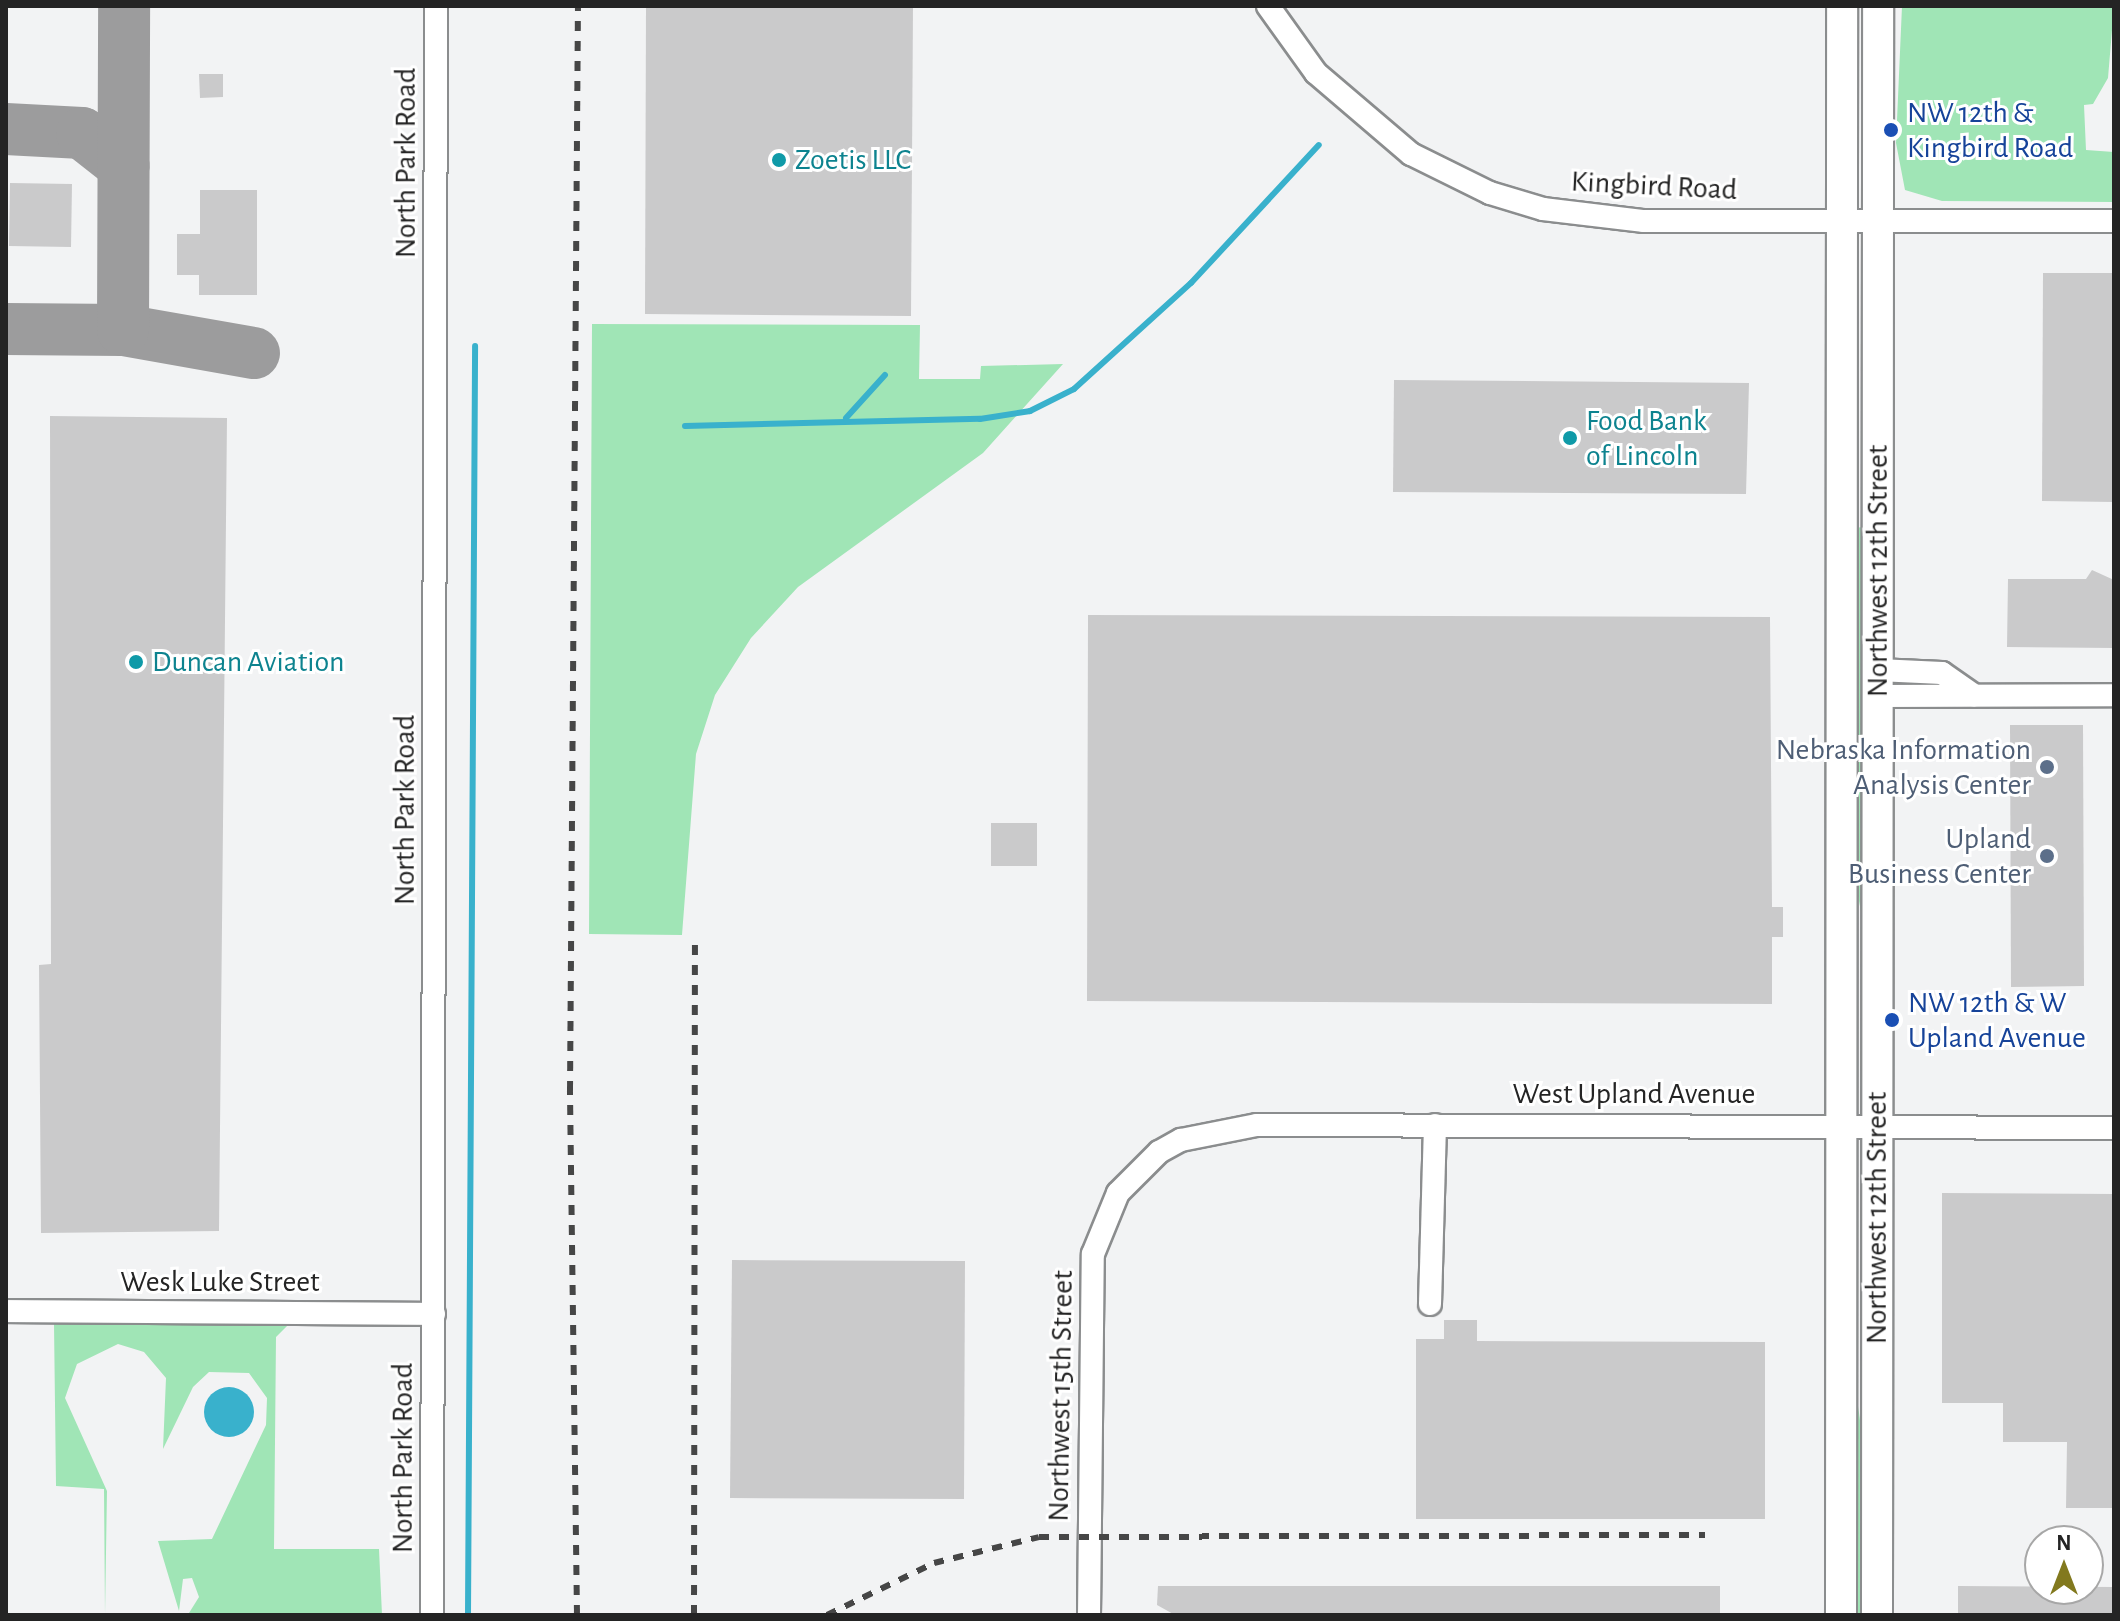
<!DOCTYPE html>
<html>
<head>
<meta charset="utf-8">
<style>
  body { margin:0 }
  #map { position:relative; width:2120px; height:1621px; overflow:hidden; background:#f2f3f4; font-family:"Alegreya Sans",sans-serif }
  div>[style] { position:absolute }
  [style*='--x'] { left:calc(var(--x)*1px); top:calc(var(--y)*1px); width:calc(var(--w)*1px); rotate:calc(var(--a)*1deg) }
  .green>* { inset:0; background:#a0e5b6 }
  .water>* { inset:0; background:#39b1cc }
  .round { border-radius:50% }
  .stream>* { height:6px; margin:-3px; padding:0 3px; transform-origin:3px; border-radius:3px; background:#39b1cc }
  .taxiway>* { height:52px; margin:-26px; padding:0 26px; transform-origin:26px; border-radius:26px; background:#9c9c9d }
  .building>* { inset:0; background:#cacacb }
  .roads { filter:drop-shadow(2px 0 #8b8d8e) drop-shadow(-2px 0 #8b8d8e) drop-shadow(0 2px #8b8d8e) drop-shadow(0 -2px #8b8d8e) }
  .minor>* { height:22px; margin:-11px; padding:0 11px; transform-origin:11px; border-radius:11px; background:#fff }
  .major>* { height:30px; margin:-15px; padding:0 15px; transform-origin:15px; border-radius:15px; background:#fff }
  .rail>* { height:6px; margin-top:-3px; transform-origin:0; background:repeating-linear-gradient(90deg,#464646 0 10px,transparent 0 20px) }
  .dots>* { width:22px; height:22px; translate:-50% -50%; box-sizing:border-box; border:4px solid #fff; border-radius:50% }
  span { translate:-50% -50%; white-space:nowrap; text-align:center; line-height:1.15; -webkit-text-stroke:6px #fff; paint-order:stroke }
  .transit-label { font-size:30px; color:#164399 }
  .left { translate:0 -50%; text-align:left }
  .culture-label { font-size:30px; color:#0d838f }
  .street-label { font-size:30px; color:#242424 }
  .service-label { font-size:30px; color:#4e5e75 }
  .right { translate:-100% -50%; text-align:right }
  .frame { position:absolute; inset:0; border:8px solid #242424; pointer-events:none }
  .north { position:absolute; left:2024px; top:1525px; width:80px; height:80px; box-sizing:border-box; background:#fff; border:2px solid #a7a7a7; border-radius:50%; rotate:0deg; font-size:22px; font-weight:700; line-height:32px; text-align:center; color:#242424 }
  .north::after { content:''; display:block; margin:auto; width:28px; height:36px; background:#82791e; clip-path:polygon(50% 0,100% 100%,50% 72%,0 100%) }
</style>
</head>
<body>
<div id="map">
  <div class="green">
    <div style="clip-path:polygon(1902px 6px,2114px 6px,2108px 78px,2093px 104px,2084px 105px,2086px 150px,2114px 152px,2114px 202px,1942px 201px,1905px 190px,1896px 143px)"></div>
    <div style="clip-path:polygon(592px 324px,920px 325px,919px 379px,980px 379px,981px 366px,1063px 364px,983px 453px,798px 587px,751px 638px,715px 695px,696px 754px,682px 935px,589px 934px)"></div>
    <div style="clip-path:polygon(1864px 527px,1867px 911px,1861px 912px,1853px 868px,1853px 528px)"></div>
    <div style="clip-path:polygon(54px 1324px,289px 1324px,276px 1337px,274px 1549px,379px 1549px,382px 1615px,189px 1613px,199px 1597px,192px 1578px,183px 1579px,179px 1611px,158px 1541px,212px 1539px,266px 1425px,267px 1398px,249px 1373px,209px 1372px,193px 1387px,163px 1449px,166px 1378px,144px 1352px,118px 1344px,77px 1364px,65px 1398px,107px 1491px,105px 1615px,104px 1489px,56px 1486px)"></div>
    <div style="clip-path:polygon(1858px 1406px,1866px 1463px,1868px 1615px,1853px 1615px)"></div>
  </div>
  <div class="water">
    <div class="round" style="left:204px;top:1387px;width:50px;height:50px"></div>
  </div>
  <div class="stream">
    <div style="--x:846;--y:418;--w:58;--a:-47.8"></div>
    <div style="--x:685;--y:426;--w:295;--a:-1.4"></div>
    <div style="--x:980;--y:419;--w:51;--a:-9.1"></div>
    <div style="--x:1030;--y:411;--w:49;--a:-26.6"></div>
    <div style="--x:1074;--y:389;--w:158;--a:-42.2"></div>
    <div style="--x:1191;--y:283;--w:188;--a:-47.2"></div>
    <div style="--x:468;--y:1615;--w:1269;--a:-89.68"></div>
  </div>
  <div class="taxiway">
    <div style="--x:6;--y:129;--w:76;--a:3"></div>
    <div style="--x:82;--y:133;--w:53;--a:38.2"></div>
    <div style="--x:6;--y:329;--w:117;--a:0.5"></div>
    <div style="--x:123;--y:330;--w:133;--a:10"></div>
    <div style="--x:123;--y:330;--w:324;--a:-89.8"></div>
  </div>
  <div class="building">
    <div style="clip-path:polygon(646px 6px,913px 6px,911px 316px,645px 314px)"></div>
    <div style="clip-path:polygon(199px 74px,223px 74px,223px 97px,200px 98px)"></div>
    <div style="clip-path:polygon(10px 183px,72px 184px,71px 247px,9px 246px)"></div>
    <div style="clip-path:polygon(200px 190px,257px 190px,257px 295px,199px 295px,199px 275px,177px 275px,177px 234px,200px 234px)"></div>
    <div style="clip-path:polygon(2043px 273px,2114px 273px,2114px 502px,2042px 501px)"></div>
    <div style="clip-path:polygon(1394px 380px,1749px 383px,1746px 494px,1393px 492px)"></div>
    <div style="clip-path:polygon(50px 416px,227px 418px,219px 1231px,41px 1233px,39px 965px,51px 964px)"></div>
    <div style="clip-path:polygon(2092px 570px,2114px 580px,2114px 648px,2007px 647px,2008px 579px,2086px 579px)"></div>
    <div style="clip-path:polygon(1088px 615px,1770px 617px,1772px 907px,1783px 907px,1783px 937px,1772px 937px,1772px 1004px,1087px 1001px)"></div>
    <div style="clip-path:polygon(2010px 725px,2083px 725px,2084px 986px,2011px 987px)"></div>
    <div style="clip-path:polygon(991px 823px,1037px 823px,1037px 866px,991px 866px)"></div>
    <div style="clip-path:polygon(1942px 1193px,2114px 1194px,2114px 1508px,2066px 1508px,2067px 1442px,2003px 1442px,2003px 1403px,1942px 1403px)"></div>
    <div style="clip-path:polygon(732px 1260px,965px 1261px,964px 1499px,730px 1498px)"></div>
    <div style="clip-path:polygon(1444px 1320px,1477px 1320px,1477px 1341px,1765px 1342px,1765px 1519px,1416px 1519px,1416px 1339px,1444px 1339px)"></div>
    <div style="clip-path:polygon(1158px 1586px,1720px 1586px,1720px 1615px,1175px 1615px,1157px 1605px)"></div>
    <div style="clip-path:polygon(1958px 1586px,2114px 1587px,2114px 1615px,1958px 1615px)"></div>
  </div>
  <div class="roads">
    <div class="minor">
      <div style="--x:1268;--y:6;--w:82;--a:54.4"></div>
      <div style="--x:1316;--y:73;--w:125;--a:40.5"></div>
      <div style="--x:1411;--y:154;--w:88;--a:26.3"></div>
      <div style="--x:1490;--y:193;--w:55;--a:16.8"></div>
      <div style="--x:1543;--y:209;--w:102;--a:6.8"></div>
      <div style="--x:1644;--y:221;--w:470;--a:0"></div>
      <div style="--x:1878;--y:670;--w:64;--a:2.7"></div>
      <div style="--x:1942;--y:673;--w:39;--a:35"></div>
      <div style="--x:1878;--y:696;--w:236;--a:-0.2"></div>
      <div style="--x:1430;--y:1304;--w:179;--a:-88.4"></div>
      <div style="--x:6;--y:1311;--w:428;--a:0.4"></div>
      <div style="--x:432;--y:1615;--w:1609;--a:-89.86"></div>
      <div style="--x:1089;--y:1615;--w:361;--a:-89.4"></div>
      <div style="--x:1093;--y:1254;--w:66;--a:-67.7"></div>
      <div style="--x:1118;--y:1193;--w:58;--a:-45"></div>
      <div style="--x:1159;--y:1152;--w:25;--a:-29"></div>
      <div style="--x:1181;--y:1140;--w:77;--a:-11.2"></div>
      <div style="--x:1257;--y:1125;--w:857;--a:0.2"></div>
    </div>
    <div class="major">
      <div style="--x:1841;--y:1615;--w:1609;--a:-89.96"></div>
      <div style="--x:1877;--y:1615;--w:1609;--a:-89.96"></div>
    </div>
  </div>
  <div class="rail">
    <div style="--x:577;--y:1615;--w:524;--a:-90.77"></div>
    <div style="--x:570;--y:1091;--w:1085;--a:-89.58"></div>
    <div style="--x:694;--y:1615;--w:680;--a:-89.92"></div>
    <div style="--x:827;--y:1615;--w:119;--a:-25.9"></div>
    <div style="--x:934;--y:1563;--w:108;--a:-13.9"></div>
    <div style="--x:1039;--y:1537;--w:666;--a:-0.17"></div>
  </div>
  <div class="dots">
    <div style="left:1891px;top:130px;background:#1a4fb4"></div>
    <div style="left:779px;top:160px;background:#0f9aa8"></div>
    <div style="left:1570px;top:438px;background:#0f9aa8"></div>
    <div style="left:136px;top:662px;background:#0f9aa8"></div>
    <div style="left:2047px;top:767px;background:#5c6f8a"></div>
    <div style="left:2047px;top:856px;background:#5c6f8a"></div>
    <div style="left:1892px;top:1020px;background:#1a4fb4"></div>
  </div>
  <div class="transit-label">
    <span class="left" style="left:1907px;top:130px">NW 12th &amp;<br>Kingbird Road</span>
    <span class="left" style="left:1908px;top:1020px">NW 12th &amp; W<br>Upland Avenue</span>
  </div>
  <div class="culture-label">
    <span class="left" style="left:795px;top:160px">Zoetis LLC</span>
    <span class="left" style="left:1586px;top:438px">Food Bank<br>of Lincoln</span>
    <span class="left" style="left:152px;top:662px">Duncan Aviation</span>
  </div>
  <div class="street-label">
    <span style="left:406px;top:163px;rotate:-90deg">North Park Road</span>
    <span style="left:1654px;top:186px;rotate:3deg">Kingbird Road</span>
    <span style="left:1878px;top:571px;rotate:-90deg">Northwest 12th Street</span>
    <span style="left:405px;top:810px;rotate:-90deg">North Park Road</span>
    <span style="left:1634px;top:1094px">West Upland Avenue</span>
    <span style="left:1877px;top:1218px;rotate:-90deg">Northwest 12th Street</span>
    <span style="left:220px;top:1282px">Wesk Luke Street</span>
    <span style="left:1061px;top:1396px;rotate:-89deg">Northwest 15th Street</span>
    <span style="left:403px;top:1458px;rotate:-90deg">North Park Road</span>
  </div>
  <div class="service-label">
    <span class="right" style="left:2031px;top:767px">Nebraska Information<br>Analysis Center</span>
    <span class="right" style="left:2031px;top:856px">Upland<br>Business Center</span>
  </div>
  <div class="frame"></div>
  <div class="north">N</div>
</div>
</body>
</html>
